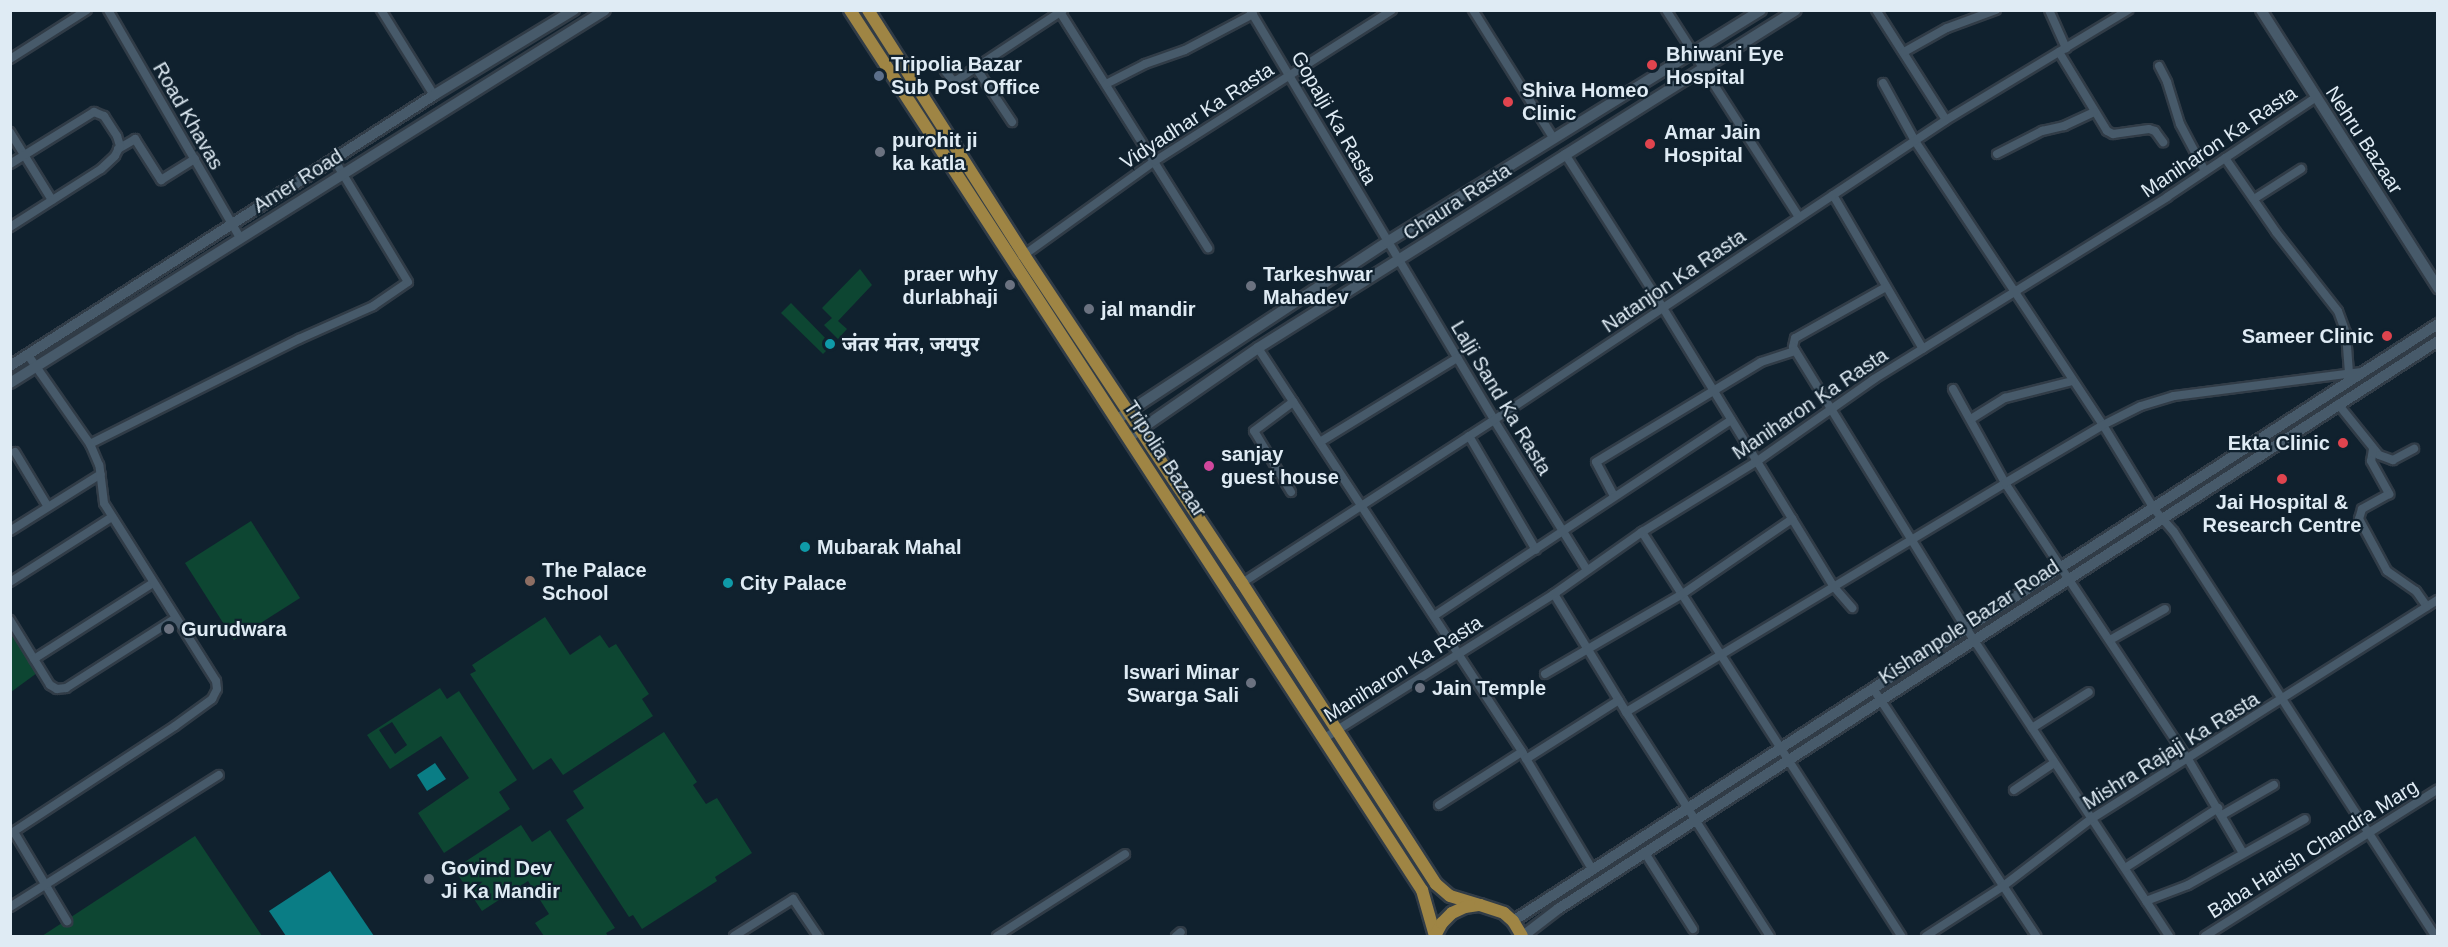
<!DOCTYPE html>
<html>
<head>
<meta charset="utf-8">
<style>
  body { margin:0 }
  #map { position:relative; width:2448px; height:947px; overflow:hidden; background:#10212e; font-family:Helvetica,"Noto Sans Devanagari",sans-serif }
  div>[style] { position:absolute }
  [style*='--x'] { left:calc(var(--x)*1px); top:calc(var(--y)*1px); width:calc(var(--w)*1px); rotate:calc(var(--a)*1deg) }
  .green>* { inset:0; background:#0d4632 }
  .water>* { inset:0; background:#0a7d85 }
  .roads { filter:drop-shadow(2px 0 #313c47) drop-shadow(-2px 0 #313c47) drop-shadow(0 2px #313c47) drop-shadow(0 -2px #313c47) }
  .minor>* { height:8px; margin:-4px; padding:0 4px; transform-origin:4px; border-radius:4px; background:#475a6a }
  .tertiary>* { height:10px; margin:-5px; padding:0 5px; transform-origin:5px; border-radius:5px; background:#475a6a }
  .secondary>* { height:10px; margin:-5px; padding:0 5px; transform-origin:5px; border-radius:5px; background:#475a6a }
  .primary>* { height:12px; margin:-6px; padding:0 6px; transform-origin:6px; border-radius:6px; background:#9f8544 }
  .dots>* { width:16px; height:16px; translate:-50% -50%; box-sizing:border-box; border:3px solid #10212e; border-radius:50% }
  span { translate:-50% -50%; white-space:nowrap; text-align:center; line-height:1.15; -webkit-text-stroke:4.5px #10212e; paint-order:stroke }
  .poi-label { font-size:20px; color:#dfebf4; font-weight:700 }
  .left { translate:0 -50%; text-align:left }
  .right { translate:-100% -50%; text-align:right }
  .street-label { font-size:20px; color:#dfebf4 }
  .frame { position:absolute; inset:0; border:12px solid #dfebf4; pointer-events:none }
</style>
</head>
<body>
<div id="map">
  <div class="green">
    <div style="clip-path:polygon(860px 269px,872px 285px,838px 321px,847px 329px,838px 339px,824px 325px,832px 318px,822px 308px)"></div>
    <div style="clip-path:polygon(791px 303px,832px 345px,823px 354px,781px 313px)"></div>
    <div style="clip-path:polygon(251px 521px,300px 598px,234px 640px,185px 563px)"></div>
    <div style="clip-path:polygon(545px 617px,570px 655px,600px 635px,609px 648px,616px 644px,649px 694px,642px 699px,653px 716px,563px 775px,551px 758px,533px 770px,470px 674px,476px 671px,472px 665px)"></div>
    <div style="clip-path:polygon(10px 622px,37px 673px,11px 692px,10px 692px)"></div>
    <div style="clip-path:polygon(evenodd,440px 688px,447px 699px,459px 691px,517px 780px,499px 792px,510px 809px,444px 853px,418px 813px,469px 778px,441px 736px,390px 769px,367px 735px,440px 688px,392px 722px,407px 745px,395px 754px,379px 730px,392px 722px)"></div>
    <div style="clip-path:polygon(664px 732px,697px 782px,693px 785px,706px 804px,717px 798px,752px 853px,715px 877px,717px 881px,642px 929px,633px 915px,629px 917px,566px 820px,584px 808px,573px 791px)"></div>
    <div style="clip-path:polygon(521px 825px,532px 842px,550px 830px,615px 928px,606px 933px,608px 936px,544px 936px,535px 923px,549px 914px,528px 881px,482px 911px,454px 869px)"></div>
    <div style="clip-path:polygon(195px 836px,262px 936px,42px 936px)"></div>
  </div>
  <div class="water">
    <div style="clip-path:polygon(435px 763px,446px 779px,427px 791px,417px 775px)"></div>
    <div style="clip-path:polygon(330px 871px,374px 936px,286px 936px,269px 911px)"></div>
  </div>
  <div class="roads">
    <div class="minor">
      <div style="--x:108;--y:10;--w:263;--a:59.9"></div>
      <div style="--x:381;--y:10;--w:100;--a:58.1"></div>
      <div style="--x:1250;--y:10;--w:477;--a:59.2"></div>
      <div style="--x:1494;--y:420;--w:176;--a:58.2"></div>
      <div style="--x:1473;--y:10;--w:152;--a:57.9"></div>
      <div style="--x:1666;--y:10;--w:246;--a:57.3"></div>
      <div style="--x:1876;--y:10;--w:130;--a:57.5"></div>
      <div style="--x:2049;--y:10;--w:42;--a:65.9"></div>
      <div style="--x:1060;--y:12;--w:279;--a:57.9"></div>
      <div style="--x:1904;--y:52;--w:49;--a:-29.2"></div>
      <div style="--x:1947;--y:28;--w:52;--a:-20.2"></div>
      <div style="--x:2059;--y:52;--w:92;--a:58.7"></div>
      <div style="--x:2107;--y:131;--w:7;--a:27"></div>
      <div style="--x:2113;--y:134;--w:36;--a:-8"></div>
      <div style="--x:2149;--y:129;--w:6;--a:18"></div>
      <div style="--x:2155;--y:131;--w:14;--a:54"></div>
      <div style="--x:10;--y:59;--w:91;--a:-32.5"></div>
      <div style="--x:2159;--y:66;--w:18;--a:63"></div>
      <div style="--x:2167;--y:82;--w:44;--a:72.8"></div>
      <div style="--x:2180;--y:124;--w:53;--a:62"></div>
      <div style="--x:976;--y:68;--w:65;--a:56.3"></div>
      <div style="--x:945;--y:71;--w:13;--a:51"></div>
      <div style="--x:953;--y:81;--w:4;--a:-14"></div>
      <div style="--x:957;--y:80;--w:127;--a:-33.4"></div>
      <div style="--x:1883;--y:83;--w:66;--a:61.1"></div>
      <div style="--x:1915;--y:141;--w:341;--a:56.5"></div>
      <div style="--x:2103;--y:425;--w:98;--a:58.7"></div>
      <div style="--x:2154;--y:509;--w:30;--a:49"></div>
      <div style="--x:2174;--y:532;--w:481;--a:57.1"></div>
      <div style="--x:1106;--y:84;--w:44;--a:-27.1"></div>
      <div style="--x:1145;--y:64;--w:42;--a:-19.3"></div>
      <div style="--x:1185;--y:50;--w:77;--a:-27.9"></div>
      <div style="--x:10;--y:132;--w:80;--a:58.3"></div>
      <div style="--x:118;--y:149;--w:20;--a:-30"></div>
      <div style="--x:135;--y:139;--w:49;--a:57.6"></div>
      <div style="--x:161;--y:180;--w:40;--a:-32"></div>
      <div style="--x:1565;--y:154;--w:183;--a:57.5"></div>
      <div style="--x:1663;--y:308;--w:327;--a:58.5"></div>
      <div style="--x:1834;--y:587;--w:28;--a:49"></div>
      <div style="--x:1997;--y:154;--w:51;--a:-27.1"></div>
      <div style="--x:2042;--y:131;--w:23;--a:-13"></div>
      <div style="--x:2064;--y:126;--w:33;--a:-25"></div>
      <div style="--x:2225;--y:158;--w:90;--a:55.4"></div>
      <div style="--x:2276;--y:232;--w:100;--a:51.9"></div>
      <div style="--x:2338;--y:311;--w:23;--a:70"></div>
      <div style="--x:2346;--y:333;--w:40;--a:85.7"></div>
      <div style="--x:10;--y:164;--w:99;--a:-31.8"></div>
      <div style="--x:94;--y:112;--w:11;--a:22"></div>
      <div style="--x:104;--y:116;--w:24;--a:57"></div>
      <div style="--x:117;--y:136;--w:10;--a:73"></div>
      <div style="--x:120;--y:146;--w:11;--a:117"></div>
      <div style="--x:115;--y:156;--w:19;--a:137"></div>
      <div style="--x:101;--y:169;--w:108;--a:147.5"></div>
      <div style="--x:1833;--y:195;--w:178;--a:59.7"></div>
      <div style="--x:2254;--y:199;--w:56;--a:-32.6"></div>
      <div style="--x:1024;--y:255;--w:161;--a:-35.7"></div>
      <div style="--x:1155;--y:161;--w:281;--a:-32.5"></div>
      <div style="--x:1886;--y:287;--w:104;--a:150.7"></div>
      <div style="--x:1795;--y:338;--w:9;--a:103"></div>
      <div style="--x:1793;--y:347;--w:330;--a:58.4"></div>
      <div style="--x:1966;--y:628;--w:369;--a:56.6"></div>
      <div style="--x:1258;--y:348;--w:483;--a:56.8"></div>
      <div style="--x:1522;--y:752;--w:136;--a:59.1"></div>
      <div style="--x:1953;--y:389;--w:107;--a:61"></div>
      <div style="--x:2005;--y:483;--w:331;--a:56.5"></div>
      <div style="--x:2188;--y:759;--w:109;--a:59.7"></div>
      <div style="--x:2338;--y:404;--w:65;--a:51.2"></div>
      <div style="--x:2379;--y:455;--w:15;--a:20"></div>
      <div style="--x:2393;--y:460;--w:24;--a:-28"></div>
      <div style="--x:1971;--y:419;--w:40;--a:-32"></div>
      <div style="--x:2005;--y:398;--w:69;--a:-14.2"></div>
      <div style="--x:1469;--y:436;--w:132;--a:59.6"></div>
      <div style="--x:1320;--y:442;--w:161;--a:-31.5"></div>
      <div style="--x:90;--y:444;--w:234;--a:-26.7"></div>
      <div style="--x:299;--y:339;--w:81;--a:-24"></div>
      <div style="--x:373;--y:306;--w:42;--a:-34.4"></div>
      <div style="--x:408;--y:282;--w:141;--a:-121.1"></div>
      <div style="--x:2373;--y:449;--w:12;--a:99"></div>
      <div style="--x:2371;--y:461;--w:38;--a:61"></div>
      <div style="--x:2389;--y:494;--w:31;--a:151"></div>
      <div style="--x:2362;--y:509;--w:10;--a:107"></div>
      <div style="--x:2359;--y:519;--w:59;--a:61.7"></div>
      <div style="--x:2387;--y:571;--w:35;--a:35"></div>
      <div style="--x:2416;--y:591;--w:19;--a:55"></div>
      <div style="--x:15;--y:452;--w:64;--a:59"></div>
      <div style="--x:1291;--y:492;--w:71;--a:-121.2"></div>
      <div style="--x:1254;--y:431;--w:49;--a:-36.6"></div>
      <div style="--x:1614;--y:496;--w:38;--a:-118"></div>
      <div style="--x:1596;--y:462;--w:193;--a:-31.2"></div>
      <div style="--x:1761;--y:362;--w:36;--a:-18"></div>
      <div style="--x:10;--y:531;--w:107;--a:-32.1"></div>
      <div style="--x:1642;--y:532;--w:480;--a:57.3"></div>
      <div style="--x:10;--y:582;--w:121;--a:-32.5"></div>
      <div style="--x:1242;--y:583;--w:300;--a:-32.9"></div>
      <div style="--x:1494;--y:420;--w:542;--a:-33.57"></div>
      <div style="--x:1946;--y:120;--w:213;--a:-31.1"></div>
      <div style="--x:1554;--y:594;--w:138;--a:58.6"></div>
      <div style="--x:1626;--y:712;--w:266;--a:57.3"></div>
      <div style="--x:1434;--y:616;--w:356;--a:-33.4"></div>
      <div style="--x:10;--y:620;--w:76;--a:58.4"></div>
      <div style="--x:50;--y:685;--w:8;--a:30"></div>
      <div style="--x:57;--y:689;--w:9;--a:-6"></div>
      <div style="--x:66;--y:688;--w:130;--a:-32.5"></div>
      <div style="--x:2110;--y:640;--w:63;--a:-29.4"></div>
      <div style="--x:34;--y:659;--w:141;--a:-32.6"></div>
      <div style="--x:1545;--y:674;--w:157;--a:-30.2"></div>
      <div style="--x:1681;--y:595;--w:135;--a:-34.4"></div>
      <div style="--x:1874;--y:690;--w:295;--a:56.6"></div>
      <div style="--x:1626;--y:712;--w:443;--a:-31.1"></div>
      <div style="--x:2005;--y:483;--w:114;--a:-30.6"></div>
      <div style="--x:2103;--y:425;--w:42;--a:-26.6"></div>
      <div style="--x:2141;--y:406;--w:34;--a:-17"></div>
      <div style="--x:2174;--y:396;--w:189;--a:-7.3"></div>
      <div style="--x:2032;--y:728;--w:67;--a:-32.3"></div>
      <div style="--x:1323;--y:739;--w:273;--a:-32.1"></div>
      <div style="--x:1554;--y:594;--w:108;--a:-35.2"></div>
      <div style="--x:1642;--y:532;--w:134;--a:-31.6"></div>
      <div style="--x:1756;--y:462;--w:144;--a:-35.1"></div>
      <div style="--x:1874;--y:379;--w:345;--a:-31.8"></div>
      <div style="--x:2167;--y:197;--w:178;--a:-33.8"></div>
      <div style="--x:1526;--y:759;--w:110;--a:-32.4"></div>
      <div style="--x:2014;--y:790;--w:48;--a:-34"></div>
      <div style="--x:1439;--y:805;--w:98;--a:-32.6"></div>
      <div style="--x:2222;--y:815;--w:60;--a:-30"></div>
      <div style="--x:14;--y:832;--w:104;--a:59.2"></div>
      <div style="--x:10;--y:834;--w:197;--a:-33.2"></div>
      <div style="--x:175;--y:726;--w:46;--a:-36.1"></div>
      <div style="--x:212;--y:699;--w:11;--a:-63"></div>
      <div style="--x:217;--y:689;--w:8;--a:-97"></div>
      <div style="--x:216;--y:681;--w:210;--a:-122.2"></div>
      <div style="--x:104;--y:503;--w:38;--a:-97"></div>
      <div style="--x:99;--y:465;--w:23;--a:-113"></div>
      <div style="--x:90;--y:444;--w:108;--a:-124.9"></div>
      <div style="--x:1645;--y:853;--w:90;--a:57.7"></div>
      <div style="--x:2125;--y:868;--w:111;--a:-32.8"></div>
      <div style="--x:2146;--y:901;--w:45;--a:-20.9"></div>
      <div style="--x:2188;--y:885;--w:134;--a:-29.4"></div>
      <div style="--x:10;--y:907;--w:247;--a:-32.3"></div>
      <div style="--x:734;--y:936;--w:70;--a:-32.1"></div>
      <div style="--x:793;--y:899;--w:45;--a:56"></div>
      <div style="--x:997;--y:936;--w:152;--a:-32.6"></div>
      <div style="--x:1176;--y:936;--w:6;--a:-39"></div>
      <div style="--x:1926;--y:936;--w:90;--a:-32.8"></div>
      <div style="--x:2002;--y:887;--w:112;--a:-37.4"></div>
      <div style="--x:2091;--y:819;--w:410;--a:-32.3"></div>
      <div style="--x:2205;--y:936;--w:275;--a:-32.2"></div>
    </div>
    <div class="tertiary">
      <div style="--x:2261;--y:10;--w:330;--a:57.5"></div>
      <div style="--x:1116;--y:420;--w:324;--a:-33.3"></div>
      <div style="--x:1387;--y:242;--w:440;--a:-31.8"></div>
      <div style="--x:1128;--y:438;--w:158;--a:-34.7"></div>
      <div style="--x:1258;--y:348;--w:635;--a:-32.14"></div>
      <div style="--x:1513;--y:921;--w:1101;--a:-32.84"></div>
      <div style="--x:1523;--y:936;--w:44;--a:-37.6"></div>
      <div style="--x:1558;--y:909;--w:1047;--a:-32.84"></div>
    </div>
    <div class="secondary">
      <div style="--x:10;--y:366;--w:503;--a:-32.58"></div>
      <div style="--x:434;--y:95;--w:164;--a:-31.3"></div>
      <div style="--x:10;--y:383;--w:702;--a:-32.08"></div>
    </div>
    <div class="primary">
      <div style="--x:850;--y:10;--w:1050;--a:56.98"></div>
      <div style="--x:1422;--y:890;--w:48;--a:74.2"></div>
      <div style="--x:868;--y:10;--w:290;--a:57.5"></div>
      <div style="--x:1024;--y:255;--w:394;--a:56.4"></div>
      <div style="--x:1242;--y:583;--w:358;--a:57.2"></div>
      <div style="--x:1436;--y:884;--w:18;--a:41"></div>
      <div style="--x:1450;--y:896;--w:31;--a:17"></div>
      <div style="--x:1435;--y:936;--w:15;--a:-62"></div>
      <div style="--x:1442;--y:923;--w:14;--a:-45"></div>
      <div style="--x:1452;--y:913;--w:14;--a:-25"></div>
      <div style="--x:1465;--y:907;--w:15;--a:-8"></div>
      <div style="--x:1480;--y:905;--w:25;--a:18"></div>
      <div style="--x:1504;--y:913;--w:12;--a:42"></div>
      <div style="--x:1513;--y:921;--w:17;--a:59"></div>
    </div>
  </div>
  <div class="dots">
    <div style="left:1652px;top:65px;background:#e0444e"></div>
    <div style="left:879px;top:76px;background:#5c6f8a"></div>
    <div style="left:1508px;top:102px;background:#e0444e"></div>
    <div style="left:1650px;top:144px;background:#e0444e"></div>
    <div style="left:880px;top:152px;background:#6b7280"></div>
    <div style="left:1010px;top:285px;background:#6b7280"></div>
    <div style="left:1251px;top:286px;background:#6b7280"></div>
    <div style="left:1089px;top:309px;background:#6b7280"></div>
    <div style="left:2387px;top:336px;background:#e0444e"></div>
    <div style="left:830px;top:344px;background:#0f9aa8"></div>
    <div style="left:2343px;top:443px;background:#e0444e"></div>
    <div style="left:1209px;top:466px;background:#d1479c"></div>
    <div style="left:2282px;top:479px;background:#e0444e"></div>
    <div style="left:805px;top:547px;background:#0f9aa8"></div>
    <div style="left:530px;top:581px;background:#8d6e63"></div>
    <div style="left:728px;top:583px;background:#0f9aa8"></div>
    <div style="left:169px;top:629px;background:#6b7280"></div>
    <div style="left:1251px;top:683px;background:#6b7280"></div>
    <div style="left:1420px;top:688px;background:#6b7280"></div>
    <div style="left:429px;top:879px;background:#6b7280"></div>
  </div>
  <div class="poi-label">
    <span class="left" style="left:1666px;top:66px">Bhiwani Eye<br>Hospital</span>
    <span class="left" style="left:891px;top:76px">Tripolia Bazar<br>Sub Post Office</span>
    <span class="left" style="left:1522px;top:102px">Shiva Homeo<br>Clinic</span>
    <span class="left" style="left:1664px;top:144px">Amar Jain<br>Hospital</span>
    <span class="left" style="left:892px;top:152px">purohit ji<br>ka katla</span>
    <span class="right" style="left:998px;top:286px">praer why<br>durlabhaji</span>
    <span class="left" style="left:1263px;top:286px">Tarkeshwar<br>Mahadev</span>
    <span class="left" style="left:1101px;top:309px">jal mandir</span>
    <span class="right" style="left:2374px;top:336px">Sameer Clinic</span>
    <span class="left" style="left:842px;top:344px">जंतर मंतर, जयपुर</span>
    <span class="right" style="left:2330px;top:443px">Ekta Clinic</span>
    <span class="left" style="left:1221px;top:466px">sanjay<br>guest house</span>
    <span style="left:2282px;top:514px">Jai Hospital &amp;<br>Research Centre</span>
    <span class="left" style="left:817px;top:547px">Mubarak Mahal</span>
    <span class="left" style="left:542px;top:582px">The Palace<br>School</span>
    <span class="left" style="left:740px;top:583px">City Palace</span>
    <span class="left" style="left:181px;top:629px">Gurudwara</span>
    <span class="right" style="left:1239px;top:684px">Iswari Minar<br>Swarga Sali</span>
    <span class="left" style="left:1432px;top:688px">Jain Temple</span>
    <span class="left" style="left:441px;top:880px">Govind Dev<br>Ji Ka Mandir</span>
  </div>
  <div class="street-label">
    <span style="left:188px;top:116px;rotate:60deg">Road Khavas</span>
    <span style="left:1197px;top:116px;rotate:-33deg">Vidyadhar Ka Rasta</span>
    <span style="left:1334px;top:118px;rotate:60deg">Gopalji Ka Rasta</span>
    <span style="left:2364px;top:140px;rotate:57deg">Nehru Bazaar</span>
    <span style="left:2219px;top:142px;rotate:-34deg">Maniharon Ka Rasta</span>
    <span style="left:298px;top:181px;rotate:-32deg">Amer Road</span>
    <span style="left:1457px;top:202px;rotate:-33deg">Chaura Rasta</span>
    <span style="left:1674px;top:281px;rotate:-34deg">Natanjon Ka Rasta</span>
    <span style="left:1501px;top:398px;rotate:59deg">Lalji Sand Ka Rasta</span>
    <span style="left:1810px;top:404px;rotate:-34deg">Maniharon Ka Rasta</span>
    <span style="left:1165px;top:459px;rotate:57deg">Tripolia Bazaar</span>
    <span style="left:1969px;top:622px;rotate:-33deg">Kishanpole Bazar Road</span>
    <span style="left:1403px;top:669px;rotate:-32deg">Maniharon Ka Rasta</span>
    <span style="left:2171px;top:751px;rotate:-32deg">Mishra Rajaji Ka Rasta</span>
    <span style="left:2313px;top:849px;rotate:-32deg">Baba Harish Chandra Marg</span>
  </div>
  <div class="frame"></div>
</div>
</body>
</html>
